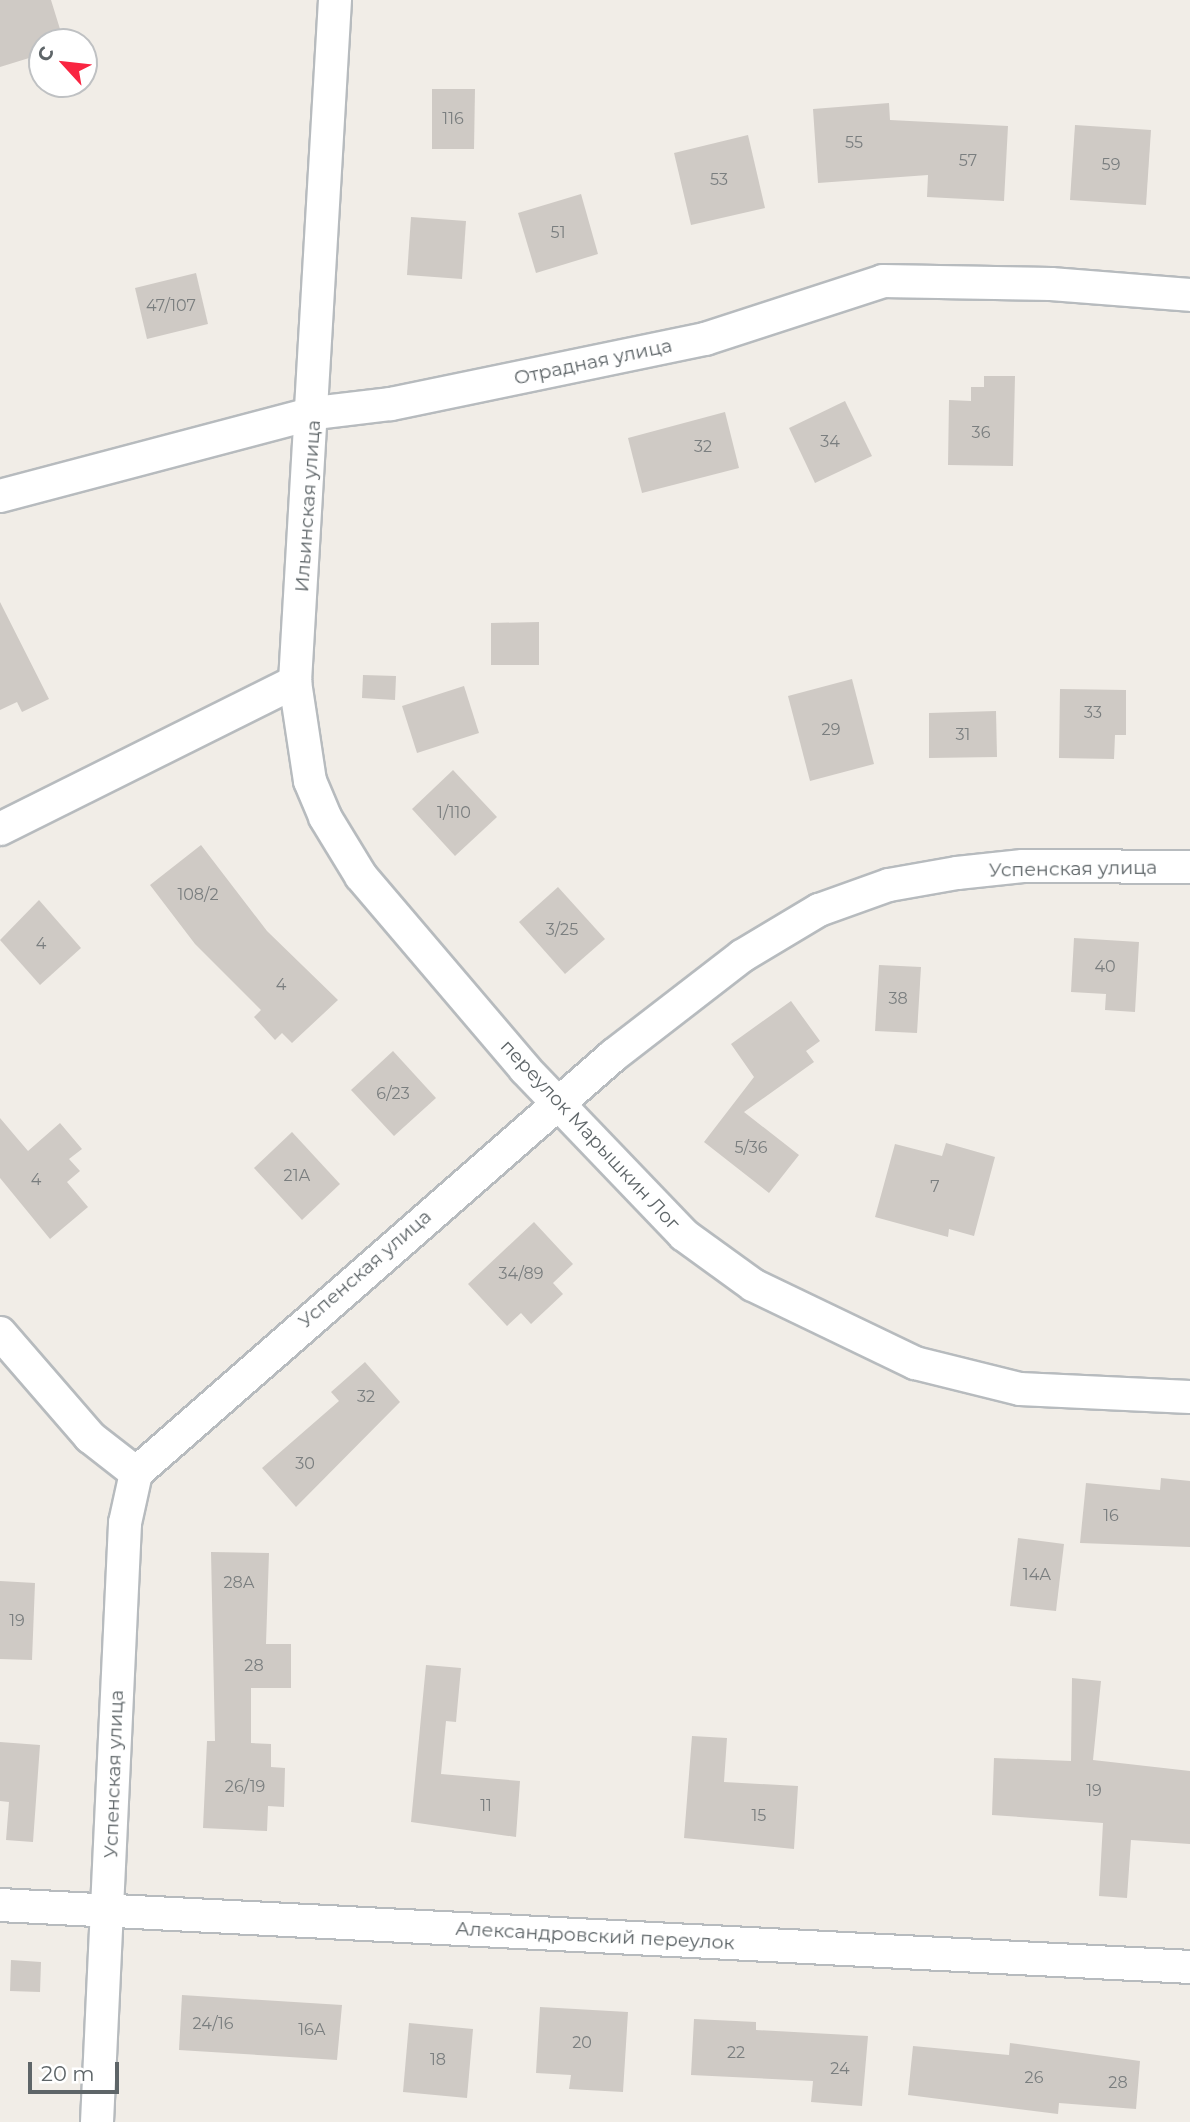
<!DOCTYPE html>
<html>
<head>
<meta charset="utf-8">
<style>
  body { margin:0 }
  #map { position:relative; width:1190px; height:2122px; overflow:hidden; background:#f1ede7; font-family:Montserrat,sans-serif }
  div>[style] { position:absolute }
  [style*='--x'] { left:calc(var(--x)*1px); top:calc(var(--y)*1px); width:calc(var(--w)*1px); rotate:calc(var(--a)*1deg) }
  .building>* { inset:0; background:#cfcac5 }
  .roads { filter:drop-shadow(2px 0 #b7bbbe) drop-shadow(-2px 0 #b7bbbe) drop-shadow(0 2px #b7bbbe) drop-shadow(0 -2px #b7bbbe) }
  .minor>* { height:32px; margin:-16px; padding:0 16px; transform-origin:16px; border-radius:16px; background:#fff }
  span { translate:-50% -50%; white-space:nowrap; text-align:center; line-height:1.15; -webkit-text-stroke:5px #fff; paint-order:stroke }
  .number-label { font-size:16px; color:#7a7e7f }
  .number-label span { -webkit-text-stroke-width:0 }
  .street-label { font-size:19px; color:#5e6568 }
  .north { position:absolute; left:28px; top:28px; width:70px; height:70px; box-sizing:border-box; background:#fff; border:2px solid #bfc1c3; border-radius:50%; rotate:297deg; font-size:19px; font-weight:700; line-height:28px; text-align:center; color:#5e6568 }
  .north::after { content:''; display:block; margin:auto; width:24px; height:32px; background:#f92541; clip-path:polygon(50% 0,100% 100%,50% 72%,0 100%) }
  .scale { position:absolute; left:28px; top:2062px; width:91px; height:32px; box-sizing:border-box; border:4px solid #5e6568; border-top:0; padding-left:9px; font-size:21px; line-height:24px; white-space:nowrap; color:#5e6568; -webkit-text-stroke:5px #fff; paint-order:stroke }
</style>
</head>
<body>
<div id="map">
  <div class="building">
    <div style="clip-path:polygon(0 0,51px 0,64px 42px,42px 42px,42px 54px,0 67px)"></div>
    <div style="clip-path:polygon(432px 89px,475px 89px,474px 149px,432px 149px)"></div>
    <div style="clip-path:polygon(889px 103px,890px 120px,1008px 126px,1004px 201px,927px 197px,928px 175px,818px 183px,813px 109px)"></div>
    <div style="clip-path:polygon(1075px 125px,1151px 130px,1146px 205px,1070px 200px)"></div>
    <div style="clip-path:polygon(748px 135px,765px 208px,691px 225px,674px 153px)"></div>
    <div style="clip-path:polygon(581px 194px,598px 254px,536px 273px,518px 213px)"></div>
    <div style="clip-path:polygon(411px 217px,466px 221px,462px 279px,407px 275px)"></div>
    <div style="clip-path:polygon(196px 273px,208px 324px,147px 339px,135px 288px)"></div>
    <div style="clip-path:polygon(984px 376px,1015px 376px,1013px 466px,948px 465px,949px 400px,971px 401px,971px 387px,984px 387px)"></div>
    <div style="clip-path:polygon(845px 401px,872px 456px,815px 483px,789px 428px)"></div>
    <div style="clip-path:polygon(725px 412px,739px 468px,642px 493px,628px 438px)"></div>
    <div style="clip-path:polygon(0 602px,49px 699px,22px 712px,17px 702px,0 710px)"></div>
    <div style="clip-path:polygon(539px 622px,539px 665px,491px 665px,491px 623px)"></div>
    <div style="clip-path:polygon(363px 675px,396px 676px,395px 700px,362px 698px)"></div>
    <div style="clip-path:polygon(852px 679px,874px 764px,810px 781px,788px 696px)"></div>
    <div style="clip-path:polygon(464px 686px,479px 733px,417px 753px,402px 706px)"></div>
    <div style="clip-path:polygon(1060px 689px,1126px 690px,1126px 735px,1115px 735px,1114px 759px,1059px 758px)"></div>
    <div style="clip-path:polygon(996px 711px,997px 757px,929px 758px,929px 713px)"></div>
    <div style="clip-path:polygon(453px 770px,497px 817px,455px 856px,412px 809px)"></div>
    <div style="clip-path:polygon(201px 845px,267px 931px,338px 1000px,292px 1043px,282px 1033px,275px 1040px,254px 1017px,261px 1010px,195px 944px,150px 885px)"></div>
    <div style="clip-path:polygon(558px 887px,605px 939px,565px 974px,519px 922px)"></div>
    <div style="clip-path:polygon(39px 900px,81px 948px,40px 985px,0 940px)"></div>
    <div style="clip-path:polygon(1074px 938px,1139px 942px,1135px 1012px,1105px 1010px,1106px 994px,1071px 992px)"></div>
    <div style="clip-path:polygon(879px 965px,921px 967px,917px 1033px,875px 1031px)"></div>
    <div style="clip-path:polygon(791px 1001px,820px 1041px,806px 1051px,814px 1062px,744px 1112px,799px 1155px,769px 1193px,704px 1142px,754px 1077px,731px 1044px)"></div>
    <div style="clip-path:polygon(393px 1051px,436px 1098px,394px 1136px,351px 1090px)"></div>
    <div style="clip-path:polygon(0 1118px,28px 1151px,60px 1123px,82px 1149px,69px 1159px,80px 1171px,67px 1182px,88px 1207px,50px 1239px,0 1178px)"></div>
    <div style="clip-path:polygon(292px 1132px,340px 1184px,302px 1220px,254px 1168px)"></div>
    <div style="clip-path:polygon(946px 1143px,995px 1157px,974px 1236px,949px 1229px,948px 1237px,875px 1217px,895px 1144px,942px 1156px)"></div>
    <div style="clip-path:polygon(534px 1222px,573px 1264px,553px 1283px,563px 1294px,531px 1324px,521px 1313px,507px 1326px,468px 1284px)"></div>
    <div style="clip-path:polygon(365px 1362px,400px 1402px,296px 1507px,262px 1468px,339px 1401px,331px 1392px)"></div>
    <div style="clip-path:polygon(1161px 1478px,1190px 1481px,1190px 1547px,1080px 1543px,1086px 1483px,1160px 1490px)"></div>
    <div style="clip-path:polygon(1018px 1538px,1064px 1544px,1056px 1611px,1010px 1606px)"></div>
    <div style="clip-path:polygon(211px 1552px,269px 1553px,266px 1644px,291px 1644px,291px 1688px,251px 1688px,251px 1743px,271px 1744px,271px 1767px,285px 1768px,284px 1807px,268px 1806px,267px 1831px,203px 1828px,207px 1741px,215px 1741px)"></div>
    <div style="clip-path:polygon(0 1581px,35px 1583px,32px 1660px,0 1659px)"></div>
    <div style="clip-path:polygon(426px 1665px,461px 1668px,456px 1722px,446px 1721px,441px 1774px,520px 1781px,516px 1837px,411px 1822px)"></div>
    <div style="clip-path:polygon(1072px 1678px,1101px 1681px,1093px 1760px,1190px 1771px,1190px 1844px,1131px 1840px,1127px 1898px,1099px 1896px,1103px 1823px,992px 1815px,994px 1758px,1071px 1761px)"></div>
    <div style="clip-path:polygon(692px 1736px,727px 1738px,724px 1782px,798px 1786px,794px 1849px,684px 1838px)"></div>
    <div style="clip-path:polygon(0 1742px,40px 1745px,33px 1842px,6px 1840px,9px 1802px,0 1801px)"></div>
    <div style="clip-path:polygon(11px 1960px,41px 1962px,40px 1992px,10px 1991px)"></div>
    <div style="clip-path:polygon(182px 1995px,342px 2005px,337px 2060px,179px 2050px)"></div>
    <div style="clip-path:polygon(540px 2007px,628px 2012px,623px 2092px,569px 2089px,571px 2075px,536px 2073px)"></div>
    <div style="clip-path:polygon(694px 2019px,756px 2022px,756px 2030px,868px 2036px,862px 2106px,811px 2102px,813px 2081px,691px 2075px)"></div>
    <div style="clip-path:polygon(409px 2023px,473px 2029px,467px 2098px,403px 2092px)"></div>
    <div style="clip-path:polygon(1010px 2043px,1140px 2061px,1136px 2109px,1059px 2103px,1058px 2114px,908px 2095px,913px 2046px,1009px 2055px)"></div>
  </div>
  <div class="roads">
    <div class="minor">
      <div style="--x:335;--y:0;--w:683;--a:93.36"></div>
      <div style="--x:295;--y:682;--w:100;--a:81.4"></div>
      <div style="--x:310;--y:781;--w:39;--a:67"></div>
      <div style="--x:325;--y:817;--w:69;--a:58.6"></div>
      <div style="--x:361;--y:876;--w:253;--a:49.6"></div>
      <div style="--x:525;--y:1069;--w:230;--a:46.2"></div>
      <div style="--x:684;--y:1235;--w:85;--a:35.9"></div>
      <div style="--x:753;--y:1285;--w:180;--a:25.7"></div>
      <div style="--x:915;--y:1363;--w:108;--a:13.9"></div>
      <div style="--x:1020;--y:1389;--w:170;--a:2.7"></div>
      <div style="--x:0;--y:496;--w:326;--a:-14.8"></div>
      <div style="--x:315;--y:413;--w:77;--a:-6.8"></div>
      <div style="--x:391;--y:404;--w:321;--a:-11.7"></div>
      <div style="--x:705;--y:339;--w:187;--a:-18"></div>
      <div style="--x:883;--y:281;--w:168;--a:1"></div>
      <div style="--x:1051;--y:284;--w:139;--a:4.5"></div>
      <div style="--x:0;--y:829;--w:330;--a:-26.5"></div>
      <div style="--x:0;--y:1333;--w:138;--a:49.1"></div>
      <div style="--x:90;--y:1437;--w:58;--a:38"></div>
      <div style="--x:0;--y:1905;--w:1192;--a:2.98"></div>
      <div style="--x:97;--y:2122;--w:600;--a:-87.32"></div>
      <div style="--x:125;--y:1523;--w:51;--a:-77.6"></div>
      <div style="--x:136;--y:1473;--w:635;--a:-41.17"></div>
      <div style="--x:614;--y:1055;--w:162;--a:-37.7"></div>
      <div style="--x:742;--y:956;--w:90;--a:-30.9"></div>
      <div style="--x:819;--y:910;--w:74;--a:-19.7"></div>
      <div style="--x:889;--y:885;--w:69;--a:-10"></div>
      <div style="--x:957;--y:873;--w:66;--a:-6.1"></div>
      <div style="--x:1023;--y:866;--w:167;--a:0.3"></div>
    </div>
  </div>
  <div class="number-label">
    <span style="left:453px;top:119px">116</span>
    <span style="left:854px;top:143px">55</span>
    <span style="left:968px;top:161px">57</span>
    <span style="left:1111px;top:165px">59</span>
    <span style="left:719px;top:180px">53</span>
    <span style="left:558px;top:233px">51</span>
    <span style="left:171px;top:306px">47/107</span>
    <span style="left:981px;top:433px">36</span>
    <span style="left:830px;top:442px">34</span>
    <span style="left:703px;top:447px">32</span>
    <span style="left:1093px;top:713px">33</span>
    <span style="left:831px;top:730px">29</span>
    <span style="left:963px;top:735px">31</span>
    <span style="left:454px;top:813px">1/110</span>
    <span style="left:198px;top:895px">108/2</span>
    <span style="left:562px;top:930px">3/25</span>
    <span style="left:41px;top:944px">4</span>
    <span style="left:1105px;top:967px">40</span>
    <span style="left:281px;top:985px">4</span>
    <span style="left:898px;top:999px">38</span>
    <span style="left:393px;top:1094px">6/23</span>
    <span style="left:751px;top:1148px">5/36</span>
    <span style="left:297px;top:1176px">21А</span>
    <span style="left:36px;top:1180px">4</span>
    <span style="left:935px;top:1187px">7</span>
    <span style="left:521px;top:1274px">34/89</span>
    <span style="left:366px;top:1397px">32</span>
    <span style="left:305px;top:1464px">30</span>
    <span style="left:1111px;top:1516px">16</span>
    <span style="left:1037px;top:1575px">14А</span>
    <span style="left:239px;top:1583px">28А</span>
    <span style="left:17px;top:1621px">19</span>
    <span style="left:254px;top:1666px">28</span>
    <span style="left:245px;top:1787px">26/19</span>
    <span style="left:1094px;top:1791px">19</span>
    <span style="left:486px;top:1806px">11</span>
    <span style="left:759px;top:1816px">15</span>
    <span style="left:213px;top:2024px">24/16</span>
    <span style="left:312px;top:2030px">16А</span>
    <span style="left:582px;top:2043px">20</span>
    <span style="left:736px;top:2053px">22</span>
    <span style="left:438px;top:2060px">18</span>
    <span style="left:840px;top:2069px">24</span>
    <span style="left:1034px;top:2078px">26</span>
    <span style="left:1118px;top:2083px">28</span>
  </div>
  <div class="street-label">
    <span style="left:593px;top:362px;rotate:-12deg">Отрадная улица</span>
    <span style="left:308px;top:506px;rotate:-86deg">Ильинская улица</span>
    <span style="left:1073px;top:869px;rotate:-1deg">Успенская улица</span>
    <span style="left:590px;top:1135px;rotate:47deg">переулок Марышкин Лог</span>
    <span style="left:365px;top:1269px;rotate:-41deg">Успенская улица</span>
    <span style="left:114px;top:1774px;rotate:-88deg">Успенская улица</span>
    <span style="left:595px;top:1936px;rotate:3deg">Александровский переулок</span>
  </div>
  <div class="north">С</div>
  <div class="scale">20 m</div>
</div>
</body>
</html>
